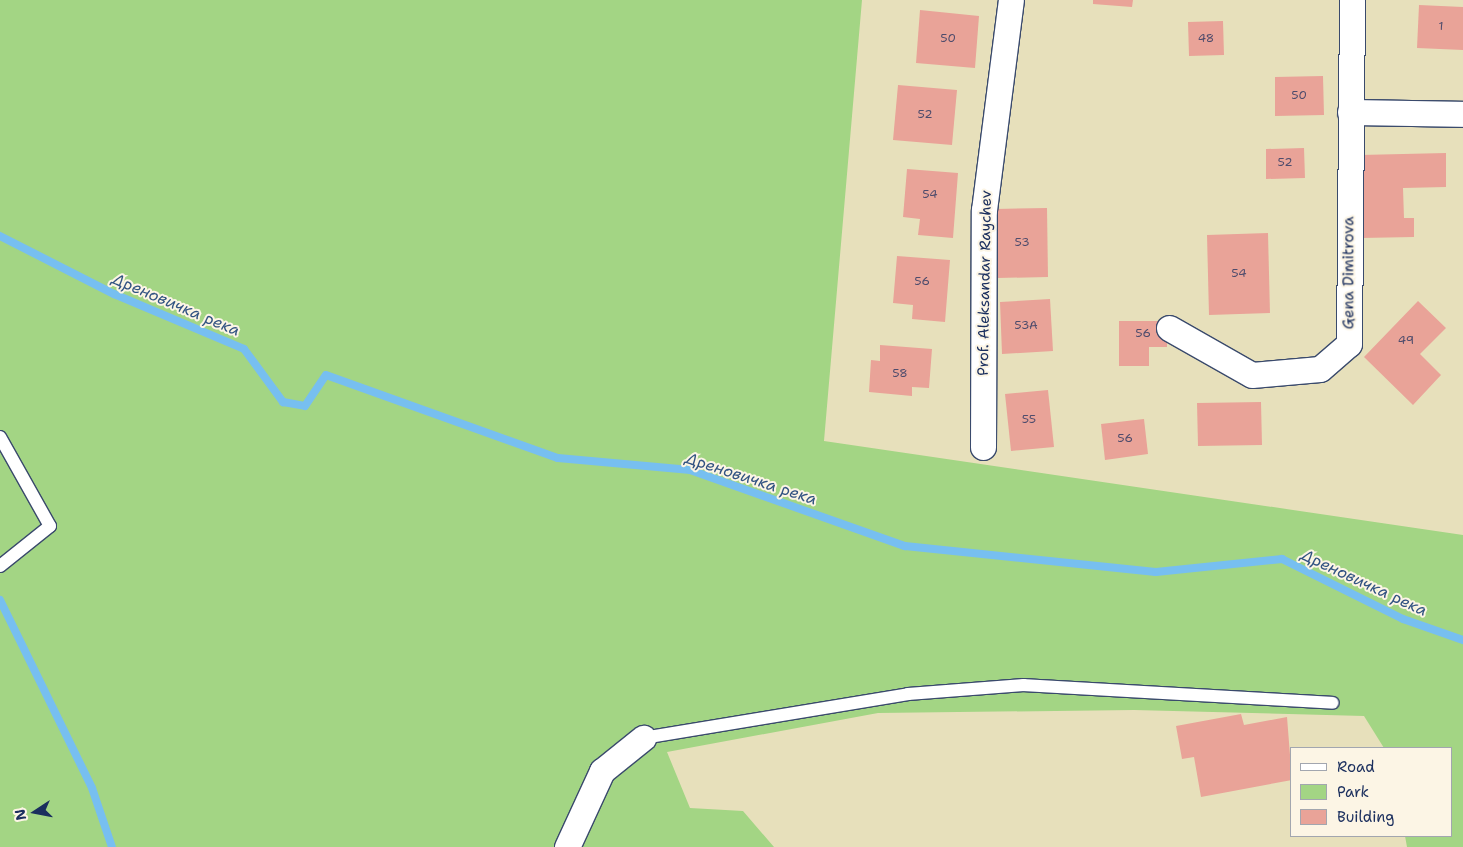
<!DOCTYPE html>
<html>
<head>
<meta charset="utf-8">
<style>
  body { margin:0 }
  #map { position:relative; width:1463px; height:847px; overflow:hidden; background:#e7e0bb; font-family:"Shantell Sans",sans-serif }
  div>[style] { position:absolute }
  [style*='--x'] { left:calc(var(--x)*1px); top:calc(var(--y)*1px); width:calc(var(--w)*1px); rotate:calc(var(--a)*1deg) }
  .green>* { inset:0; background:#a3d584 }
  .stream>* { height:8px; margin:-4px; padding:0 4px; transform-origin:4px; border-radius:4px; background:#77bff0 }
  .building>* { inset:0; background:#e9a398 }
  .roads { filter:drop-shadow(1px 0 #3a4a6c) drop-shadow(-1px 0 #3a4a6c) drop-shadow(0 1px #3a4a6c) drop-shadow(0 -1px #3a4a6c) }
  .lane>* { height:12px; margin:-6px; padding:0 6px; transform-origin:6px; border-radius:6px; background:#fff }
  .street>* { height:25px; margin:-12.5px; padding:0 12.5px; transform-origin:12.5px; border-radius:12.5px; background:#fff }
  span { translate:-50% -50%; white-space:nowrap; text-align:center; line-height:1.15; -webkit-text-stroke:4px #fcf5e5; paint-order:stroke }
  .number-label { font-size:12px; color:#4e4c6c }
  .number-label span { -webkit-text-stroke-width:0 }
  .street-label { font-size:15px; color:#1b2f5e }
  .water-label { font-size:16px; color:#325382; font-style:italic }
  .legend { position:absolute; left:1290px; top:747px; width:162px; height:90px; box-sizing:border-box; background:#fcf5e5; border:1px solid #a2a6af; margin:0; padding:6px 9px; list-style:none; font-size:15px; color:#1b2f5e }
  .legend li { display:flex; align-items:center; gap:10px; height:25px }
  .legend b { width:25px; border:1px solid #a2a6af }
  .north { position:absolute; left:10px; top:787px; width:50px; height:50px; -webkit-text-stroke:4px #fcf5e5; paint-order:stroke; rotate:259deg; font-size:14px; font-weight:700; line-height:20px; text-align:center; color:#1b2f5e }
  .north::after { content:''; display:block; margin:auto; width:18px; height:22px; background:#1b2f5e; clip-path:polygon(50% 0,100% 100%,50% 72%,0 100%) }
</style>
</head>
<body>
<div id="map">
  <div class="green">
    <div style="clip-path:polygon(0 0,862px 0,824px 441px,1463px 535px,1463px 847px,1407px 847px,1405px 836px,1452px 836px,1452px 748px,1384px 748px,1364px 716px,1134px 710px,878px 713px,667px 752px,690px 808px,743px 811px,774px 847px,0 847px)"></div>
  </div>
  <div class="stream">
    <div style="--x:0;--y:236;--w:128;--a:27"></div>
    <div style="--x:114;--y:294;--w:141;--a:22.9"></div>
    <div style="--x:244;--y:349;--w:66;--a:53.7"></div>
    <div style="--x:283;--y:402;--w:22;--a:10"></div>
    <div style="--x:305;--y:406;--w:37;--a:-56"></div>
    <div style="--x:326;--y:375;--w:246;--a:19.7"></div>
    <div style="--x:558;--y:458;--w:133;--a:5.2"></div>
    <div style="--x:690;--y:470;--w:228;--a:19.5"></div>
    <div style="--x:905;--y:546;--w:252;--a:5.9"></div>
    <div style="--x:1156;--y:572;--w:127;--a:-5.9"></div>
    <div style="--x:1282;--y:559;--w:135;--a:26.4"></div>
    <div style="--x:1403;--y:619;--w:64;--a:19.3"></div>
    <div style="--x:0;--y:600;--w:209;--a:63.9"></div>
    <div style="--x:92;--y:788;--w:62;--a:71.3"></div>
  </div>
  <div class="building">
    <div style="clip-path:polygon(1093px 0,1133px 0,1132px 7px,1093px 4px)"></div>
    <div style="clip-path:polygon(1419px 5px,1463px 7px,1463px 50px,1417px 48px)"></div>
    <div style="clip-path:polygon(920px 10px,979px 16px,975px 68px,916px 63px)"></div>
    <div style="clip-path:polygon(1223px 21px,1224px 55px,1189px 56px,1188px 22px)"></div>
    <div style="clip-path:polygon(1323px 76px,1324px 115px,1275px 116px,1275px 77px)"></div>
    <div style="clip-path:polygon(898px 85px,957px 90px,952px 145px,893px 140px)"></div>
    <div style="clip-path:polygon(1304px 148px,1305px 178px,1266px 179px,1266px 149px)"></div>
    <div style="clip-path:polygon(1446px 153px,1446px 187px,1403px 188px,1404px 218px,1414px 218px,1414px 237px,1361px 238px,1360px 155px)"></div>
    <div style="clip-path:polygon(907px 169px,958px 173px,953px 238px,918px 235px,920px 219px,903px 217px)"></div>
    <div style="clip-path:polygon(1047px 208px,1048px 277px,997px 278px,996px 209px)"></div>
    <div style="clip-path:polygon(1268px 233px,1270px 313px,1209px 315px,1207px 235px)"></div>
    <div style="clip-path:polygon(897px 256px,950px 260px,945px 322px,912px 319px,913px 305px,893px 303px)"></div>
    <div style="clip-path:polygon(1050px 299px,1053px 351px,1002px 354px,1000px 302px)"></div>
    <div style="clip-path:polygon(1418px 301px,1446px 328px,1420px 354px,1441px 375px,1413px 405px,1364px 357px)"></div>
    <div style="clip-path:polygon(1119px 321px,1167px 321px,1167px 347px,1149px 347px,1149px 366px,1119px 366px)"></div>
    <div style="clip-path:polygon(880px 345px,932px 349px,929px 388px,912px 387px,912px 396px,869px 392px,871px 360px,880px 361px)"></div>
    <div style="clip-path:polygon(1048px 390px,1054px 447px,1011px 451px,1005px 394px)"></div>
    <div style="clip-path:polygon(1261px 402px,1262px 445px,1198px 446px,1197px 403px)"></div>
    <div style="clip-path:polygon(1144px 419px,1148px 454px,1105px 460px,1101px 424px)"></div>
    <div style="clip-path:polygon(1241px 714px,1244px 725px,1287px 717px,1292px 780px,1201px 797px,1194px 757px,1182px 759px,1176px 726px)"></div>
  </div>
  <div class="roads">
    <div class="lane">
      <div style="--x:0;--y:437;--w:102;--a:60.7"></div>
      <div style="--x:50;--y:526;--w:64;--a:141.3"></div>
      <div style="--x:643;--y:738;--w:269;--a:-9.4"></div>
      <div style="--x:908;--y:694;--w:116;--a:-4.4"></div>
      <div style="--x:1024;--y:685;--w:309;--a:3.3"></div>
    </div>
    <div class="street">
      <div style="--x:1350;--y:112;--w:113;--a:1"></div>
      <div style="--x:1169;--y:328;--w:95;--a:29.5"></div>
      <div style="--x:1252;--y:375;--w:68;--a:-5"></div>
      <div style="--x:1320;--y:369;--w:38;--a:-41"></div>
      <div style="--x:1349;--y:344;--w:344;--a:-89.5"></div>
      <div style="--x:983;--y:447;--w:237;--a:-89.8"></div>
      <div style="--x:984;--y:210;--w:212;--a:-82.7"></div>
      <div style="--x:567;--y:847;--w:84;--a:-65.3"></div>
      <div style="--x:602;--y:771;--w:53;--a:-38.8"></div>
    </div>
  </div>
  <div class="number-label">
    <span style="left:1441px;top:27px">1</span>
    <span style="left:948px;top:39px">50</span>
    <span style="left:1206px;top:39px">48</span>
    <span style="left:1299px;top:96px">50</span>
    <span style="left:925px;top:115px">52</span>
    <span style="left:1285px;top:163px">52</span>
    <span style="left:930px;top:195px">54</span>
    <span style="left:1022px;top:243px">53</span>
    <span style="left:1239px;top:274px">54</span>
    <span style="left:922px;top:282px">56</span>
    <span style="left:1026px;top:326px">53A</span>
    <span style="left:1143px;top:334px">56</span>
    <span style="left:1406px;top:341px">49</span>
    <span style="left:900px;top:374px">58</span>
    <span style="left:1029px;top:420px">55</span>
    <span style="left:1125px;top:439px">56</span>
  </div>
  <div class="street-label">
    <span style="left:1349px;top:273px;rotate:-90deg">Gena Dimitrova</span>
    <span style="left:985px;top:283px;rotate:-89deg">Prof. Aleksandar Raychev</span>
  </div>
  <div class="water-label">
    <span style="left:176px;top:305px;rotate:23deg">Дреновичка река</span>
    <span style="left:751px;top:479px;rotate:18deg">Дреновичка река</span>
    <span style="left:1364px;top:583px;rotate:25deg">Дреновичка река</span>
  </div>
  <ul class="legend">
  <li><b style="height:6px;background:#fff"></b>Road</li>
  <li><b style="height:14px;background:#a3d584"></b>Park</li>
  <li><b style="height:14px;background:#e9a398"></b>Building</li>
  </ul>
  <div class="north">N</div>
</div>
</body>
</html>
